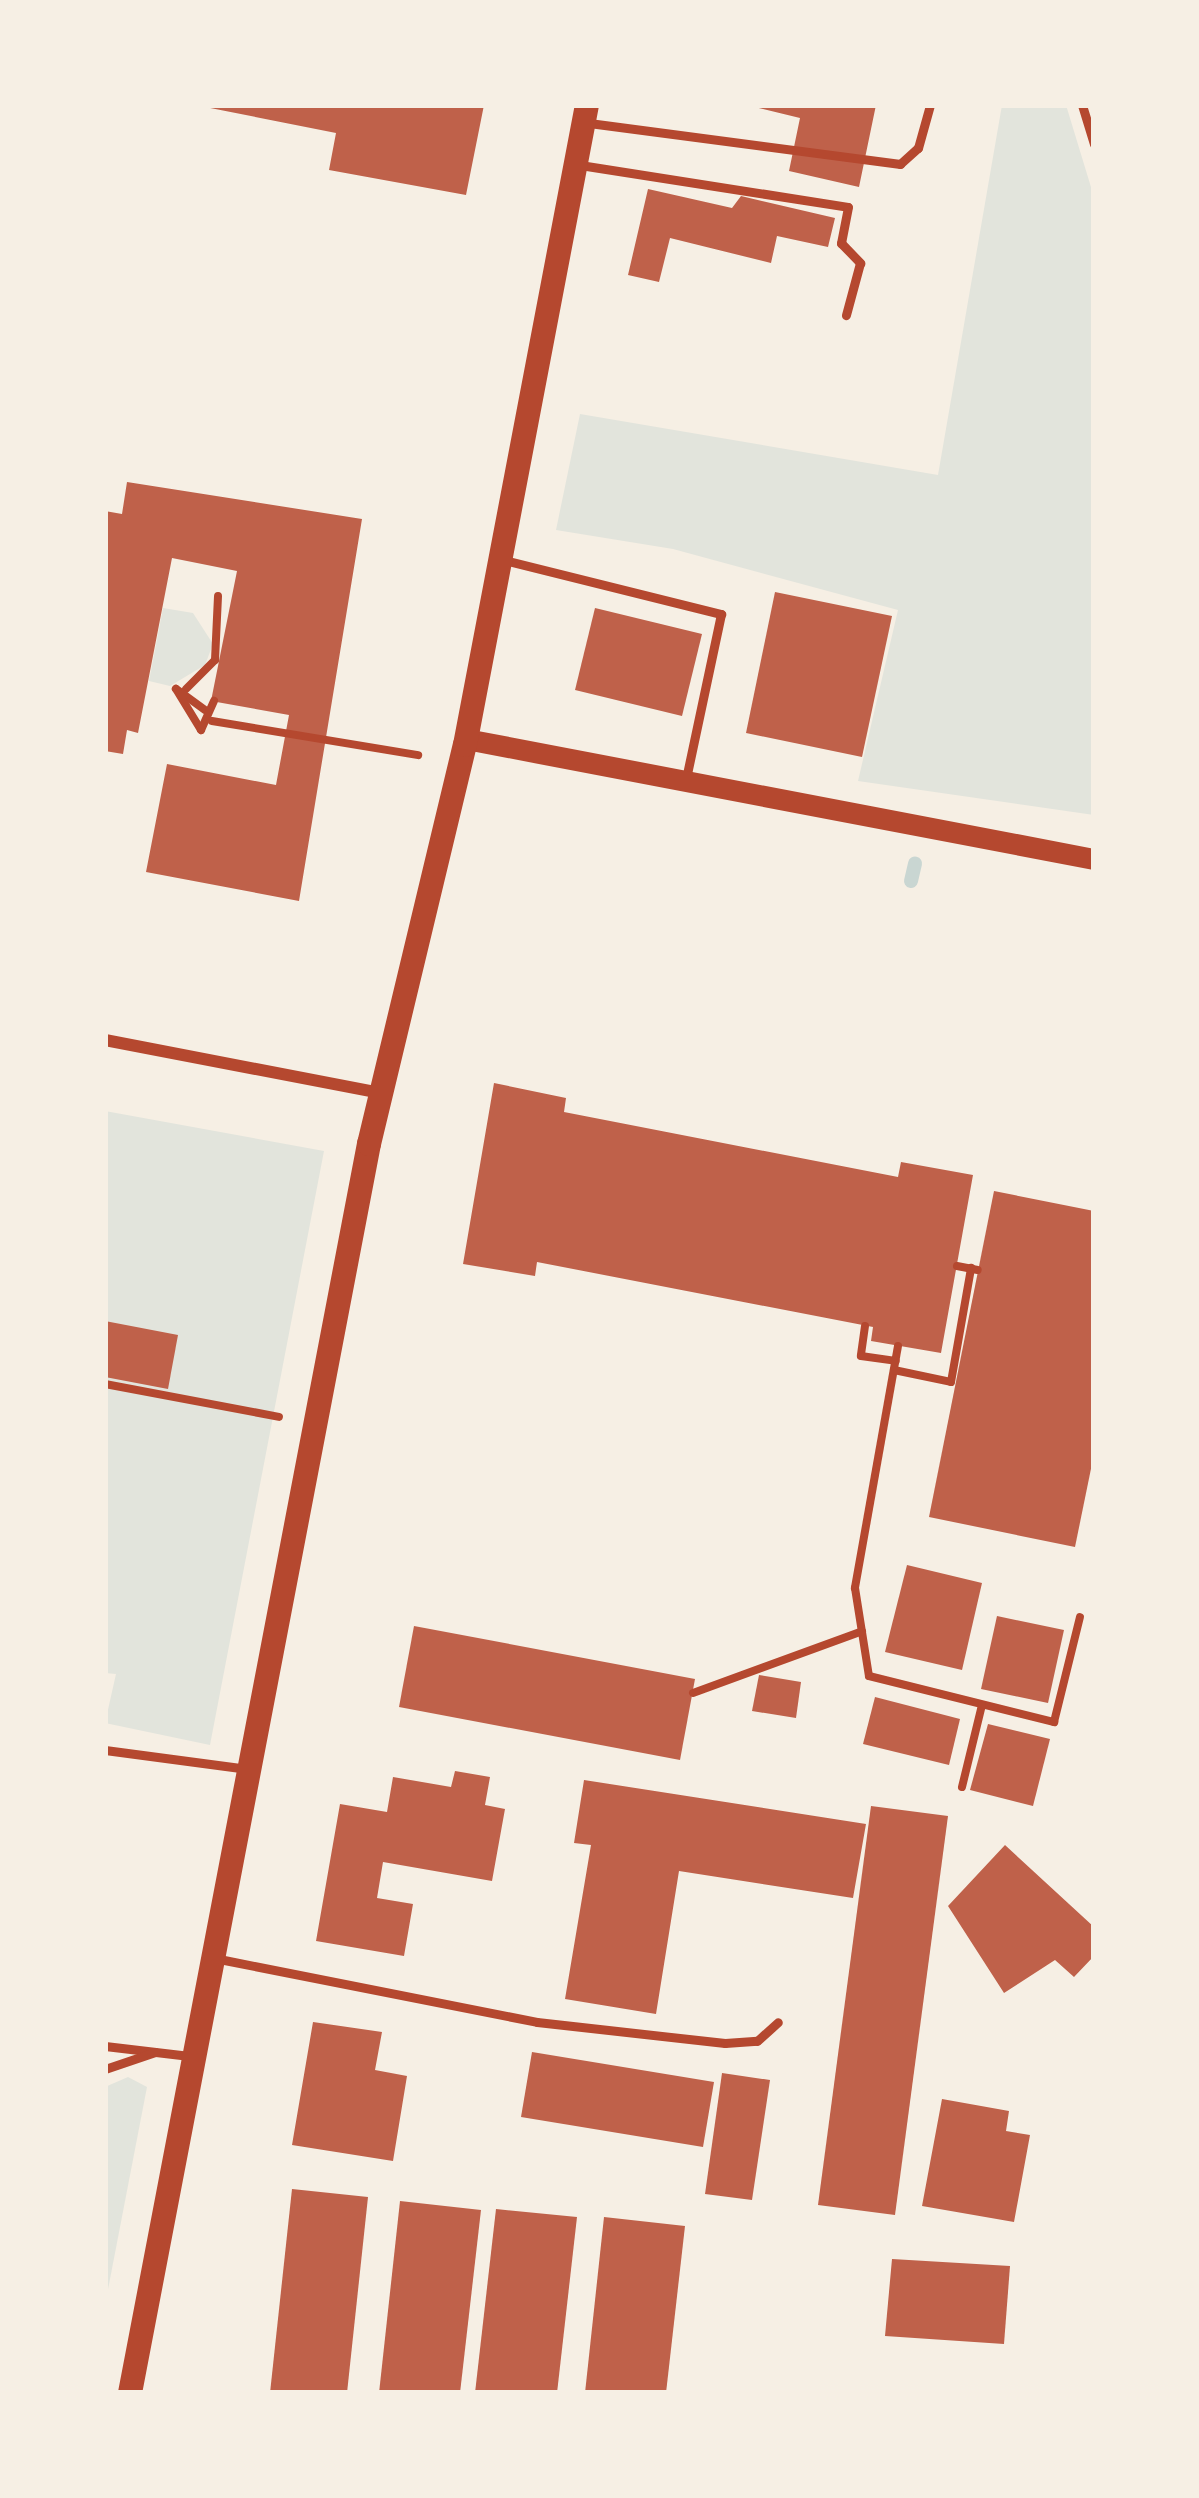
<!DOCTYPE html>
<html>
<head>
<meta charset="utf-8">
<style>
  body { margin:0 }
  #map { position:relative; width:1199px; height:2498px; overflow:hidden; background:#f6efe4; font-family:"Varela Round",sans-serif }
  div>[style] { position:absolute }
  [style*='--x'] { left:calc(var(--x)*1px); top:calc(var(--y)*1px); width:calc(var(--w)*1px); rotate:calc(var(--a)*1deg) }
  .green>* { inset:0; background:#e2e4dc }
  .stream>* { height:14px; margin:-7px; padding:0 7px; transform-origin:7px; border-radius:7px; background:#c9d6d2 }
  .building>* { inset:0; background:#bf614a }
  .path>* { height:8px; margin:-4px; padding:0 4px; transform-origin:4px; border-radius:4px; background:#b5482f }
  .service>* { height:9px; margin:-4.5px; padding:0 4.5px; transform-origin:4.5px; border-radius:4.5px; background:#b5482f }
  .minor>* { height:12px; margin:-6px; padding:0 6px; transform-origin:6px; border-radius:6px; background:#b5482f }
  .tertiary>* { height:21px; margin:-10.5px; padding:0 10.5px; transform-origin:10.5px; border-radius:10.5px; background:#b5482f }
  .secondary>* { height:24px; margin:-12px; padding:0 12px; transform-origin:12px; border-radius:12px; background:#b5482f }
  span { translate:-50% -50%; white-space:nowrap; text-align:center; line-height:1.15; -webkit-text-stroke:12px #f6efe4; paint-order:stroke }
  .frame { position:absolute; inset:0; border:108px solid #f6efe4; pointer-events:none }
</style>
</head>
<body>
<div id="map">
  <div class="green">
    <div style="clip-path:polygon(1002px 105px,1066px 105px,1094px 197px,1094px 815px,858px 781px,898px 610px,673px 549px,556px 530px,580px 414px,938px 475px)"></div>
    <div style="clip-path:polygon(163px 608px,193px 613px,213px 644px,205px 665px,170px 686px,149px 681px)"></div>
    <div style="clip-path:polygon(105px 1111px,324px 1151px,210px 1745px,105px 1723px,116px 1674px,105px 1673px)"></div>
    <div style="clip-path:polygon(128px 2077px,147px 2087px,105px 2305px,105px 2087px)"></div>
  </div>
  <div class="stream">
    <div style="--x:911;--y:881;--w:18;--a:-77"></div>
  </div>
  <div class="building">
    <div style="clip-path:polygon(195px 105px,484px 105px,466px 195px,329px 170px,336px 133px)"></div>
    <div style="clip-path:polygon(746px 105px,876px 105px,859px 187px,789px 171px,800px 118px)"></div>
    <div style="clip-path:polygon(648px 189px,732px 208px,741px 196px,835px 218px,828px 247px,777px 236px,771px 263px,670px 238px,659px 282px,628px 275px)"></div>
    <div style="clip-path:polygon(127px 482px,362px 519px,299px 901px,146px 872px,167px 764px,276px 785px,289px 715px,211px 701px,237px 571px,172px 558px,138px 733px,127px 730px,123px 754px,105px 751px,105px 511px,122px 514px)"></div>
    <div style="clip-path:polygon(775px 592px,892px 616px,862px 757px,746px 733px)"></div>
    <div style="clip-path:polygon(595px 608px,702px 634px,682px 716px,575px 690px)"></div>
    <div style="clip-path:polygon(494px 1083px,566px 1098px,564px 1112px,898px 1177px,901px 1162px,973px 1175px,941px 1353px,871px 1341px,873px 1327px,537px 1262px,535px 1276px,463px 1264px)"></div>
    <div style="clip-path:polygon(994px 1191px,1094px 1211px,1094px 1454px,1075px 1547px,929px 1517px)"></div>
    <div style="clip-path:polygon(105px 1321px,178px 1335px,168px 1389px,105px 1377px)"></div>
    <div style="clip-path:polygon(907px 1565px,982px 1583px,962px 1670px,885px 1652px)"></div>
    <div style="clip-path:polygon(997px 1616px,1064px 1630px,1048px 1703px,981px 1689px)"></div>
    <div style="clip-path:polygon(414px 1626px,695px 1679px,680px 1760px,399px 1707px)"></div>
    <div style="clip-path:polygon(759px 1675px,801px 1682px,796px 1718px,752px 1711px)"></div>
    <div style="clip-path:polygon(875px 1697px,960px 1719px,949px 1765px,863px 1744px)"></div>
    <div style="clip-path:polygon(988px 1724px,1050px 1739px,1033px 1806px,970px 1790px)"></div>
    <div style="clip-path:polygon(455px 1771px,490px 1777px,485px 1805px,505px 1809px,492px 1881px,383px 1862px,377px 1898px,413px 1904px,404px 1956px,316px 1941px,340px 1804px,387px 1812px,393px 1777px,451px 1787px)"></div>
    <div style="clip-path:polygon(584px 1780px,866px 1824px,853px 1898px,679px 1871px,656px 2014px,565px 1999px,591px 1845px,574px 1843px)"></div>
    <div style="clip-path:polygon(871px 1806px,948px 1816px,895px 2215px,818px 2205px)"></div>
    <div style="clip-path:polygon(1005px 1845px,1094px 1927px,1094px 1956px,1074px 1977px,1055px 1960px,1004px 1993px,948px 1906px)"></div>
    <div style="clip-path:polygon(313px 2022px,382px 2032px,375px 2070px,407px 2076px,393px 2161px,292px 2145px)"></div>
    <div style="clip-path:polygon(532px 2052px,714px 2082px,703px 2147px,521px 2117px)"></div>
    <div style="clip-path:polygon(722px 2073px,770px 2080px,752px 2200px,705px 2194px)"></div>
    <div style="clip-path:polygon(942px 2099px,1009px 2111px,1006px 2131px,1030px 2135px,1014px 2222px,922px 2206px)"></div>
    <div style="clip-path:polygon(292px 2189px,368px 2197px,347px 2393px,270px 2393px)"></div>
    <div style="clip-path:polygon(400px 2201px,481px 2210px,460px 2393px,379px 2393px)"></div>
    <div style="clip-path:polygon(496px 2209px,577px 2217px,557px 2393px,475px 2393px)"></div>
    <div style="clip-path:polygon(604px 2217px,685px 2226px,666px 2393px,585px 2393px)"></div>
    <div style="clip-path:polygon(892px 2259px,1010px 2266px,1004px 2344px,885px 2336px)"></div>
  </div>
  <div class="path">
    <div style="--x:186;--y:689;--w:41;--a:-45"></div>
    <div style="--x:215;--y:660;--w:64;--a:-87.3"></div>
    <div style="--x:205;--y:710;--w:36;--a:-144"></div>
    <div style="--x:176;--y:689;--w:48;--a:58.6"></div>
    <div style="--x:201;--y:730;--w:32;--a:-66"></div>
    <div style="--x:212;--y:721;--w:209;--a:9.4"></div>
    <div style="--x:957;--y:1266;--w:21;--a:11"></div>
    <div style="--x:865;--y:1326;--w:30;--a:98"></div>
    <div style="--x:861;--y:1356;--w:35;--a:8"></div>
    <div style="--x:898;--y:1346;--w:246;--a:100.1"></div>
    <div style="--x:855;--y:1588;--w:89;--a:81"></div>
    <div style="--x:869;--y:1676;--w:191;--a:14"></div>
    <div style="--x:1054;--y:1722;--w:108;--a:-76.1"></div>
    <div style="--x:894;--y:1370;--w:58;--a:11.9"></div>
    <div style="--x:951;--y:1382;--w:116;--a:-80"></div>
    <div style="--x:105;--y:1384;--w:177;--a:10.7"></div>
    <div style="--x:693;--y:1693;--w:180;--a:-20.1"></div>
    <div style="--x:962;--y:1787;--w:84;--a:-76.3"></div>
  </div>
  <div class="service">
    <div style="--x:1082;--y:105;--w:41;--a:72.9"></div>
    <div style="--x:589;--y:123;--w:314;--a:7.5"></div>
    <div style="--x:900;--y:164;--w:24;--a:-42"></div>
    <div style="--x:918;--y:148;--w:45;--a:-74.4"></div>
    <div style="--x:580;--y:165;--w:271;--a:8.9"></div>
    <div style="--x:848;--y:207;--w:37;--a:101"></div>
    <div style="--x:841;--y:243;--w:28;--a:46"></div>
    <div style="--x:860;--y:263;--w:54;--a:105.1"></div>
    <div style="--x:504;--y:560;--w:224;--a:14"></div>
    <div style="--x:721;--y:614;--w:168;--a:102"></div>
    <div style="--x:105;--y:1750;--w:144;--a:7.6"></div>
    <div style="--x:214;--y:1958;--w:329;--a:11.2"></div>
    <div style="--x:537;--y:2022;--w:189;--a:6.4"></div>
    <div style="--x:725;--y:2043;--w:32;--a:-4"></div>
    <div style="--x:757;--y:2041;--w:28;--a:-42"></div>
    <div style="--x:105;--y:2046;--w:85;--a:6.8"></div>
    <div style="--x:105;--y:2069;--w:53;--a:-18.8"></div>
  </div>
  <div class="minor">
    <div style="--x:105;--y:1040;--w:280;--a:10.9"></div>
  </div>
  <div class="tertiary">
    <div style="--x:466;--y:739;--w:639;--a:10.82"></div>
  </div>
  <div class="secondary">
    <div style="--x:130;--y:2393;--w:1272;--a:-79.17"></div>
    <div style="--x:369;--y:1144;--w:410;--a:-76.5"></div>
    <div style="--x:465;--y:745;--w:652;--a:-79.21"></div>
  </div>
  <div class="frame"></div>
</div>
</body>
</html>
